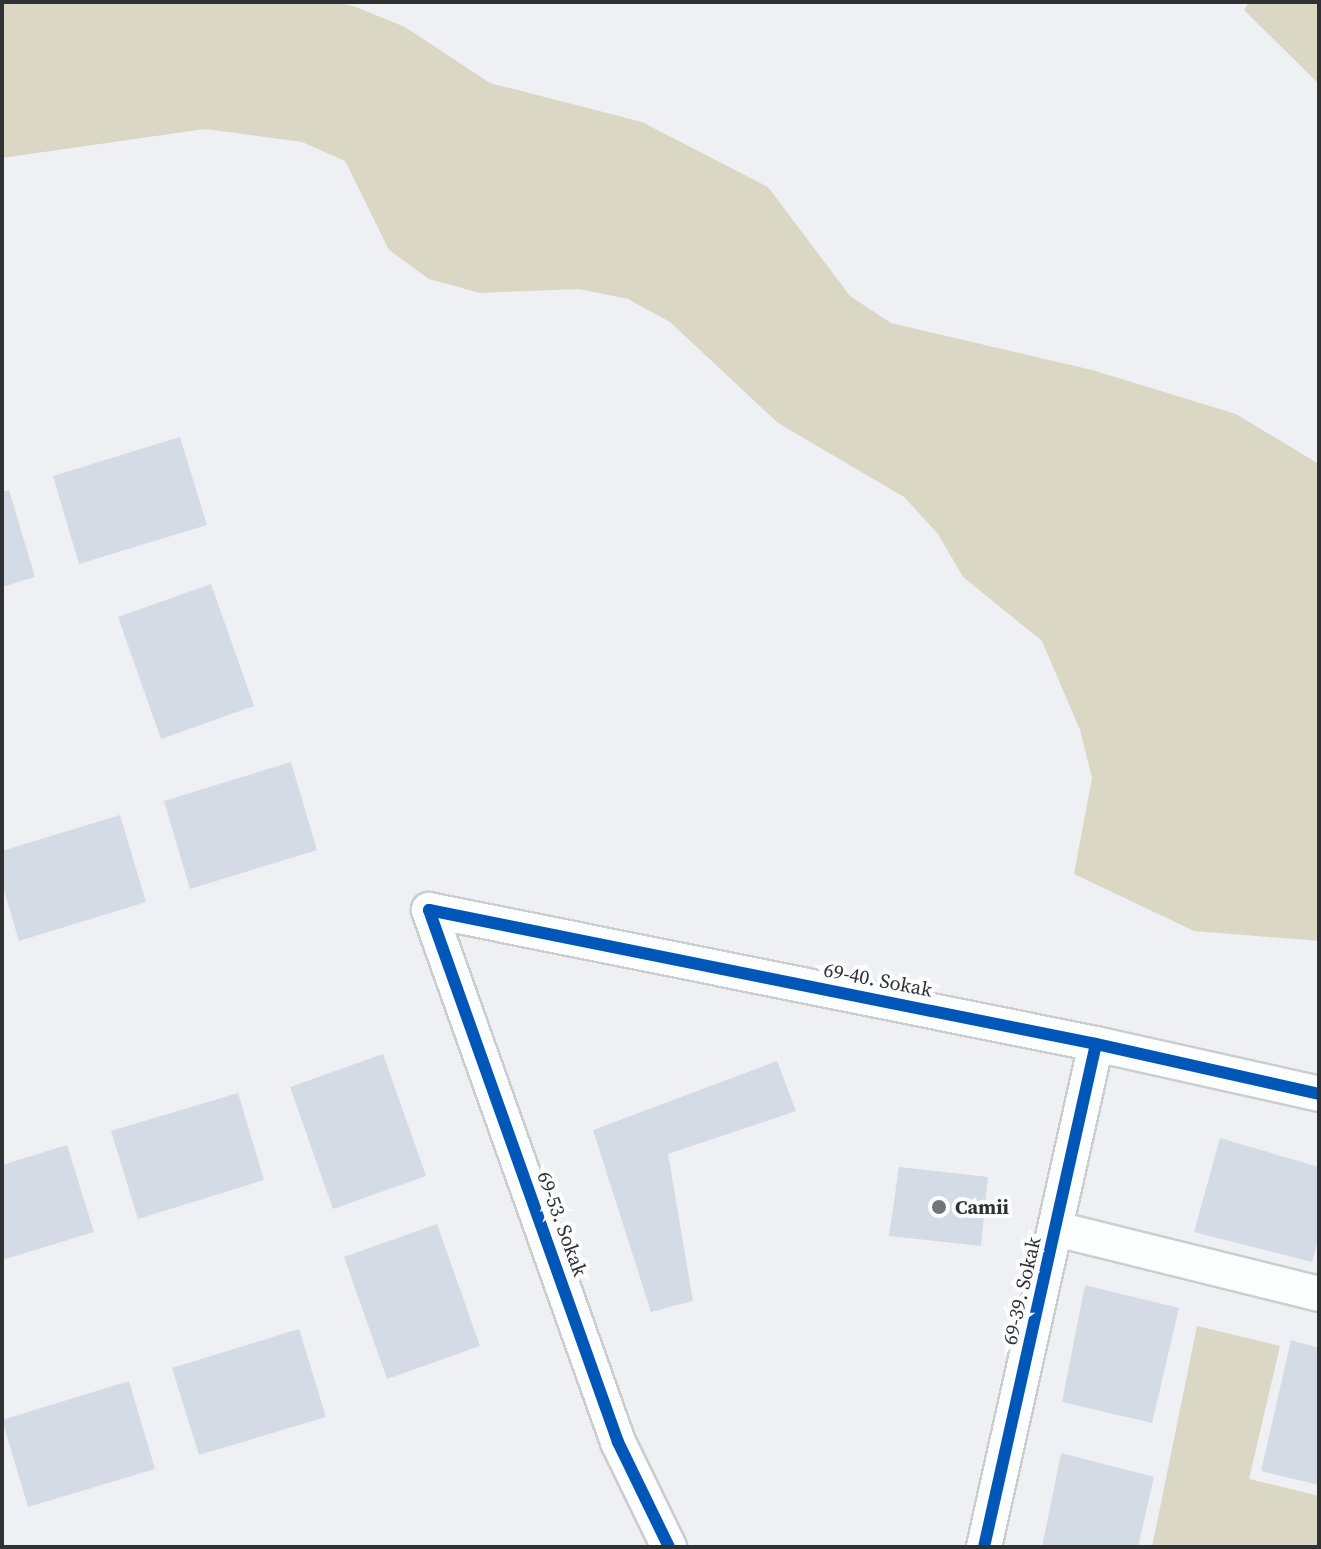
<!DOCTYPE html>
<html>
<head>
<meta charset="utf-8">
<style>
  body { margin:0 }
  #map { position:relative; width:1321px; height:1549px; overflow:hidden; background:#eef0f4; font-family:"Source Serif 4",serif }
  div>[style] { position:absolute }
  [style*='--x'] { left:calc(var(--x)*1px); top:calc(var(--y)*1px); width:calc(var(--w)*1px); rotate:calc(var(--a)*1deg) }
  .green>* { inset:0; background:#dad8c4 }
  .building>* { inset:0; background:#d5dbe5 }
  .roads { filter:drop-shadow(2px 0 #cbcdcf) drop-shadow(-2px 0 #cbcdcf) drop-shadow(0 2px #cbcdcf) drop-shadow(0 -2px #cbcdcf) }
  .minor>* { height:34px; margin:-17px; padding:0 17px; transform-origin:17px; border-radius:17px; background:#fcfdfd }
  .cycleway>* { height:12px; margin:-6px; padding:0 6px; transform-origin:6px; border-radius:6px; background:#0057b8 }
  .dots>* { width:22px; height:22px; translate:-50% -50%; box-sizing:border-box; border:4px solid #fcfcfe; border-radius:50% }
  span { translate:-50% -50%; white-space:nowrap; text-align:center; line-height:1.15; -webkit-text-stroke:8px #fcfcfe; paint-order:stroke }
  .street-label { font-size:20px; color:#2f3133 }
  .poi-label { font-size:20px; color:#2f3133; font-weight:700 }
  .left { translate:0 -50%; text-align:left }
  .frame { position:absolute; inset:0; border:4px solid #2f3133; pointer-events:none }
</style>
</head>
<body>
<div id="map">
  <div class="green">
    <div style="clip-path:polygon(2px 2px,337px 2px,356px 7px,405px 27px,490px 83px,642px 122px,768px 187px,850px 296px,891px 323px,1092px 370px,1236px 414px,1319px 464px,1319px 941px,1194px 931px,1074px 874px,1092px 778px,1080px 730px,1042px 641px,963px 577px,938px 534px,904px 497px,778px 423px,670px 322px,628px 299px,579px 289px,480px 293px,429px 279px,389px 250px,345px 161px,302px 142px,205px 129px,2px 158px)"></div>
    <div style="clip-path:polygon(1249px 2px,1319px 2px,1319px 84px,1244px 10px)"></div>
    <div style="clip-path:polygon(1197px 1326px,1280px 1346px,1249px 1479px,1319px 1496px,1319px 1547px,1152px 1547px)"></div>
  </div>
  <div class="building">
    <div style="clip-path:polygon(180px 437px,207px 525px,79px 564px,53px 476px)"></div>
    <div style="clip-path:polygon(9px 490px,35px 577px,2px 587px,2px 492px)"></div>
    <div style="clip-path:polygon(211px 584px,254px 706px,161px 739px,118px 617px)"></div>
    <div style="clip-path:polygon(291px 762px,317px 850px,190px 889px,164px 801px)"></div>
    <div style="clip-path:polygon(120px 815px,146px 902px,19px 941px,2px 884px,2px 851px)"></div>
    <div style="clip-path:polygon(383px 1054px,426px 1176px,333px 1209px,290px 1087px)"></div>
    <div style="clip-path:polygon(777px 1061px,796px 1111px,668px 1154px,693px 1301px,651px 1312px,593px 1130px)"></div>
    <div style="clip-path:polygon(238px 1093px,264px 1180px,138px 1219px,111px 1131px)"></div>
    <div style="clip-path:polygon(1220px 1138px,1319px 1167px,1319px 1237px,1312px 1262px,1194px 1232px)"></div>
    <div style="clip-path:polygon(67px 1145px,94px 1232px,2px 1260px,2px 1165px)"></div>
    <div style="clip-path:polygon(899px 1167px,988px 1177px,981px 1246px,889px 1236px)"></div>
    <div style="clip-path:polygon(437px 1224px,480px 1346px,387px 1379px,344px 1257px)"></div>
    <div style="clip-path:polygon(1085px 1285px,1179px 1308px,1152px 1423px,1062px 1402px)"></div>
    <div style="clip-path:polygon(299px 1329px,326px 1417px,199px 1455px,172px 1368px)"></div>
    <div style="clip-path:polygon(1291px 1340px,1319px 1348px,1319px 1485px,1261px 1471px)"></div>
    <div style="clip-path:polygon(129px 1381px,155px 1469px,28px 1507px,2px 1420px)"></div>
    <div style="clip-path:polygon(1061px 1453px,1154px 1477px,1138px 1547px,1042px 1547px)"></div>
  </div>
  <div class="roads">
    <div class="minor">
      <div style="--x:429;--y:910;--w:680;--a:11.36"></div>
      <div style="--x:1096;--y:1044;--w:229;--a:12.6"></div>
      <div style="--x:429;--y:910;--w:565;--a:70.44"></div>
      <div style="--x:618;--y:1442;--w:117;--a:64.1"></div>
      <div style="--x:1057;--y:1229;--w:270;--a:13.9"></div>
      <div style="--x:984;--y:1547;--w:515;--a:-77.45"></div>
    </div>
  </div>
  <div class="cycleway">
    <div style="--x:429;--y:910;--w:680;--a:11.36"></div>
    <div style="--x:1096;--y:1044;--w:229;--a:12.6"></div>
    <div style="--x:429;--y:910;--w:565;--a:70.44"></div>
    <div style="--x:618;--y:1442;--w:117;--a:64.1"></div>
    <div style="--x:984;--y:1547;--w:515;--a:-77.45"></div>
  </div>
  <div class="dots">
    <div style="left:939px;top:1207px;background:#727477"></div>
  </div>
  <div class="street-label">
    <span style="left:878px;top:980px;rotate:11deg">69-40. Sokak</span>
    <span style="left:562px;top:1224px;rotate:70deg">69-53. Sokak</span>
    <span style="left:1022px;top:1291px;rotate:-77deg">69-39. Sokak</span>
  </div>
  <div class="poi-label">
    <span class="left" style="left:955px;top:1207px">Camii</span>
  </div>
  <div class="frame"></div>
</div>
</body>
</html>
